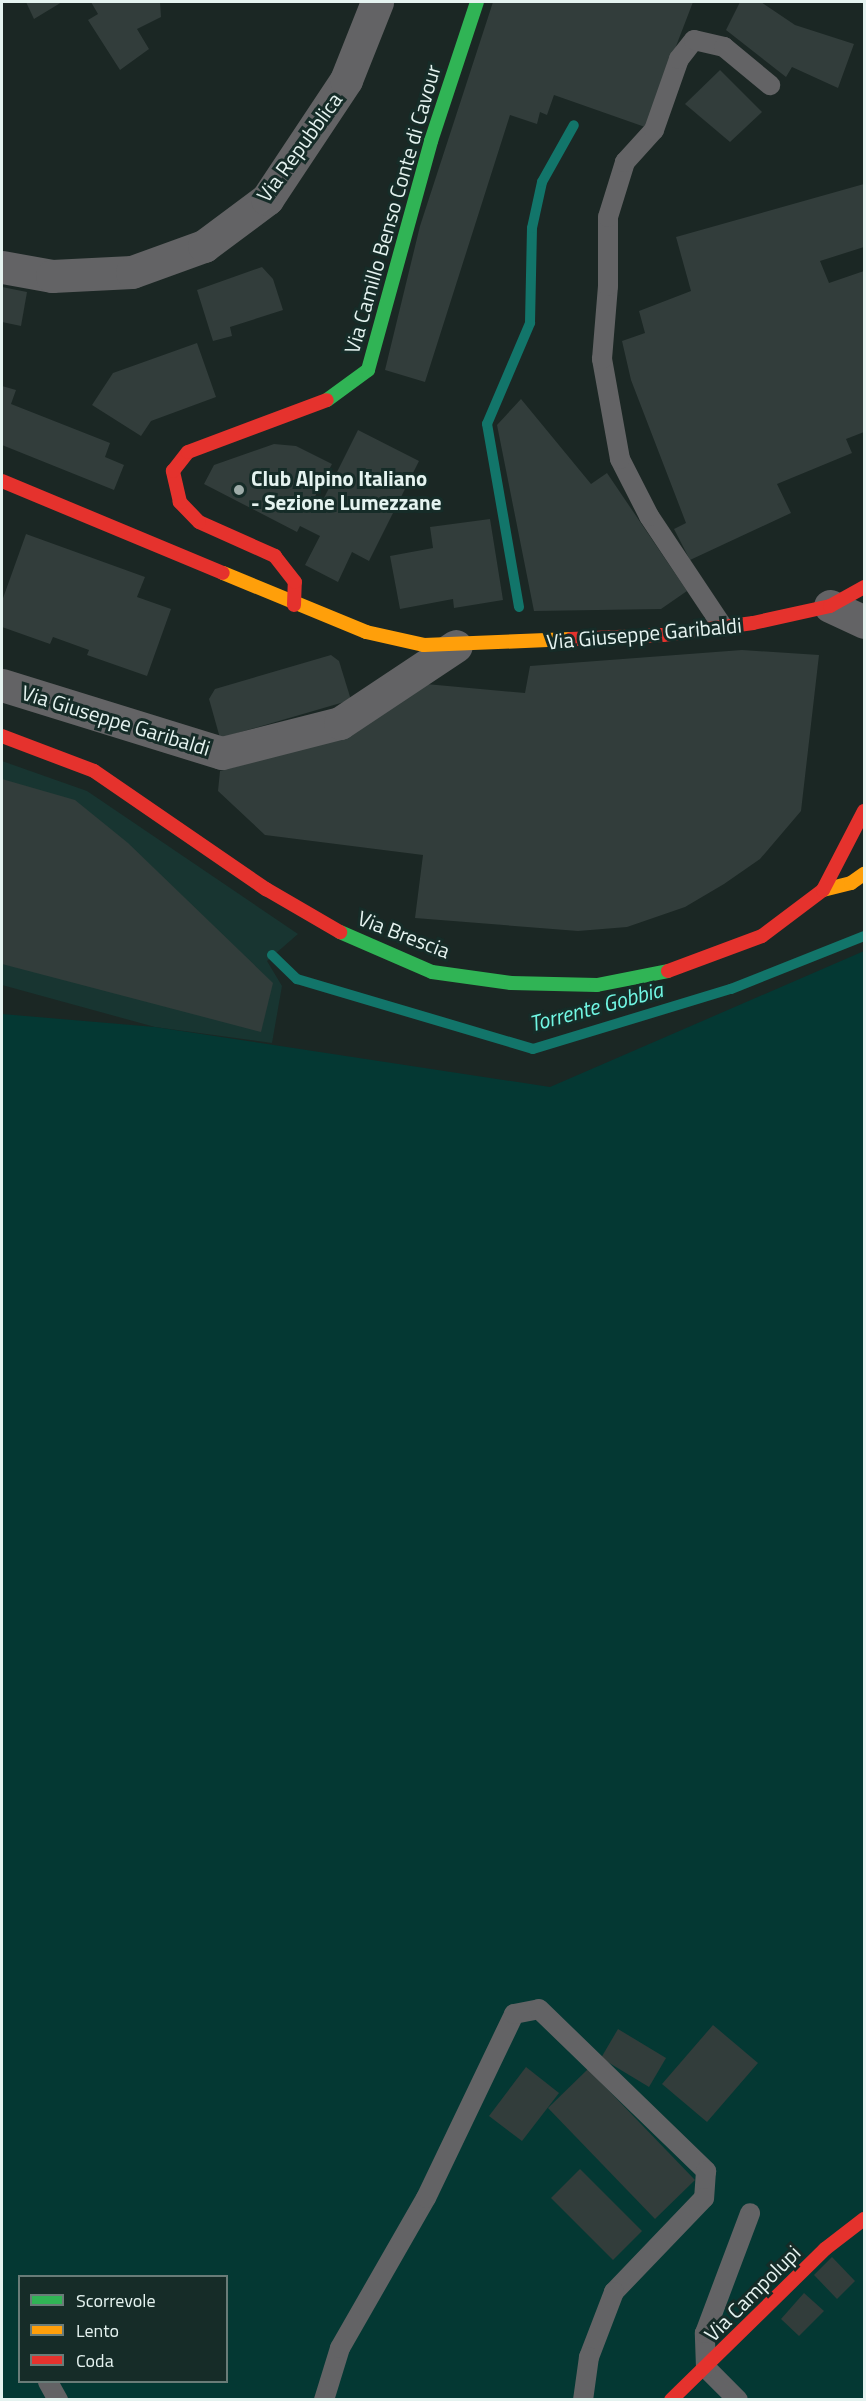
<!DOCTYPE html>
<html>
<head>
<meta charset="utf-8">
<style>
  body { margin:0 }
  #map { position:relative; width:866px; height:2401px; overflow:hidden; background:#1b2724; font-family:"Titillium Web",sans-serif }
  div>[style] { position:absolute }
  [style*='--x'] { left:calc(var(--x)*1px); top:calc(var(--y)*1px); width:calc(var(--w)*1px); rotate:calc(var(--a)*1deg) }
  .built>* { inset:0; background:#183531 }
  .green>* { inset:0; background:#043833 }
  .stream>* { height:10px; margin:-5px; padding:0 5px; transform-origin:5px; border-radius:5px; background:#12756a }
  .building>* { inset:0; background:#323d3b }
  .lane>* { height:20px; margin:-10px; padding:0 10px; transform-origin:10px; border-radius:10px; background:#636365 }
  .street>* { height:33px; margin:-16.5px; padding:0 16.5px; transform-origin:16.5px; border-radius:16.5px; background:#636365 }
  .fast>* { height:14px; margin:-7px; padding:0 7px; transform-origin:7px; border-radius:7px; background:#30b455 }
  .slow>* { height:14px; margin:-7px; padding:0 7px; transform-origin:7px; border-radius:7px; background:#ff9f0a }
  .jam>* { height:14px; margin:-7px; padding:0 7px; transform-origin:7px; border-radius:7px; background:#e5322d }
  .dots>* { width:16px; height:16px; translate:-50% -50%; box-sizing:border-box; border:3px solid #162c28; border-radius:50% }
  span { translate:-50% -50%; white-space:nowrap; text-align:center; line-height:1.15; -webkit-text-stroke:6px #162c28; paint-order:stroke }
  .street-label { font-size:21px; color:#e5f3f0 }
  .poi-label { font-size:21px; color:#e5f3f0; font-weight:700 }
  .left { translate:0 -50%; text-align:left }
  .water-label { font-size:22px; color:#71f7e4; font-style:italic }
  .frame { position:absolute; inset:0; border:3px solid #e5f3f0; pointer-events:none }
  .legend { position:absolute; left:18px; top:2275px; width:210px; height:108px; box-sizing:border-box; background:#162c28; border:2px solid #697c78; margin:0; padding:8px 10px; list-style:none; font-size:18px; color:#e5f3f0 }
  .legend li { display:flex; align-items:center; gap:12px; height:30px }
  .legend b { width:30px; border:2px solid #697c78 }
</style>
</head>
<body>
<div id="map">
  <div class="built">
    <div style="clip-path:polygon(2px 761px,87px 791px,298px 934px,267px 961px,282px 986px,272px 1043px,155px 1027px,2px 985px)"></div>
  </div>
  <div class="green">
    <div style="clip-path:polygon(evenodd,864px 951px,864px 2399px,2px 2399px,2px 1014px,155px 1027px,550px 1087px,864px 951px,20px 2276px,226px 2276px,226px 2382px,20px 2382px,20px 2276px)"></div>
  </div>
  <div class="stream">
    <div style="--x:519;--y:607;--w:186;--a:-99.9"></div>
    <div style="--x:487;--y:424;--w:110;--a:-66.9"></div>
    <div style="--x:530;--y:323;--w:95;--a:-88.8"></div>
    <div style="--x:532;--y:228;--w:47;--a:-77.7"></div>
    <div style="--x:542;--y:182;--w:65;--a:-60.7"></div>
    <div style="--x:272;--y:955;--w:35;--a:44"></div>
    <div style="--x:297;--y:979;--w:246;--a:16.5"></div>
    <div style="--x:533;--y:1049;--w:207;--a:-16.9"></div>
    <div style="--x:731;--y:989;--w:143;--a:-21.7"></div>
  </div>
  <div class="building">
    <div style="clip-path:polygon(26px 2px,62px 2px,34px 19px)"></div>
    <div style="clip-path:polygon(91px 2px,160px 2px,161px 17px,137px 29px,149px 49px,120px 70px,88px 20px,98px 14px)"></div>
    <div style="clip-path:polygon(493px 2px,693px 2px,645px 127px,554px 95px,547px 115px,540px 112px,537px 124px,510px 115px,425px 382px,385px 370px,420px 226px)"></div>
    <div style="clip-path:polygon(740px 2px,761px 2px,795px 25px,854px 44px,838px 88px,792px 67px,786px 77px,726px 30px)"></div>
    <div style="clip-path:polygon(720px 70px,762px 112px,730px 142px,685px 104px)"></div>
    <div style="clip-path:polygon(864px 184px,864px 247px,820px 261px,829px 283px,864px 271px,864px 432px,846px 439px,852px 453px,777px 484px,791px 513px,690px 560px,674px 529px,686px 523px,631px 380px,622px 341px,645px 333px,639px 311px,691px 291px,676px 237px)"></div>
    <div style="clip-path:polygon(262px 267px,273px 279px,283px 310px,230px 327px,232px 336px,213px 341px,197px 290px)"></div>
    <div style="clip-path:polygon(2px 287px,27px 292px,21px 326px,2px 322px)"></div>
    <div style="clip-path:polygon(197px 343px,216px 397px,151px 421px,141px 436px,92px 405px,113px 373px)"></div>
    <div style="clip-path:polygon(2px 386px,16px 390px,11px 404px,110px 443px,105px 457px,124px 465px,114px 490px,2px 445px)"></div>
    <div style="clip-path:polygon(521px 399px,591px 484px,607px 473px,687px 591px,661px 609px,534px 611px,497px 425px)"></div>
    <div style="clip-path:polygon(358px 430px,419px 461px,369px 561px,352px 552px,338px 582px,305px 565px,320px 536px,300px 526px,297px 532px,204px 484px,214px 465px,274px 444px,296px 446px,332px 464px,311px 504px,319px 508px)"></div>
    <div style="clip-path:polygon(490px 519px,503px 600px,454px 608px,453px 599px,400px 609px,390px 556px,433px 548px,430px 527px)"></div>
    <div style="clip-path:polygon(26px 534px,145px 577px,137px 597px,171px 609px,147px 676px,87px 655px,89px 650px,53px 637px,50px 644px,2px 627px,2px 601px)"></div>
    <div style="clip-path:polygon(742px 650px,819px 655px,801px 811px,760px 859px,724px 884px,685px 907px,627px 927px,578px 931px,415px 918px,423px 855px,265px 835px,218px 791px,220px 771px,346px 736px,426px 684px,525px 693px,530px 666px)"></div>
    <div style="clip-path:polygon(331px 655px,339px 661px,351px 700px,220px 738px,209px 699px,215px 689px)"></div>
    <div style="clip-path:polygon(2px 779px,75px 800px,128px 843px,273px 983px,261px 1032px,2px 964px)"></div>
    <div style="clip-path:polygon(713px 2025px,758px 2063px,707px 2122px,662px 2084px)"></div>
    <div style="clip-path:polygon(618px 2029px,666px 2058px,649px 2087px,601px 2058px)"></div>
    <div style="clip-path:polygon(526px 2067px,559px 2093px,522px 2141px,489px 2116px)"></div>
    <div style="clip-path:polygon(588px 2069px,695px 2180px,655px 2219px,548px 2108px)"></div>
    <div style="clip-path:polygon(580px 2169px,642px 2231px,613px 2260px,551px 2198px)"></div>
    <div style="clip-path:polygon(832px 2257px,855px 2281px,837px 2299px,814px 2275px)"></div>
    <div style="clip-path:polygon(804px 2293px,824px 2311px,799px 2336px,781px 2319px)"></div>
  </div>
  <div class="lane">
    <div style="--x:723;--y:627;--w:133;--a:-123.7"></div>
    <div style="--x:649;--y:516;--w:64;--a:-117"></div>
    <div style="--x:620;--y:459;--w:102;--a:-100.2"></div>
    <div style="--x:602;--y:359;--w:73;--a:-85.3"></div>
    <div style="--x:608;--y:286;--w:69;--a:-90"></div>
    <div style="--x:608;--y:217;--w:58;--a:-72.8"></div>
    <div style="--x:625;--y:162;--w:43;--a:-47.8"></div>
    <div style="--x:654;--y:130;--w:75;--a:-70.6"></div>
    <div style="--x:679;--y:59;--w:24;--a:-52"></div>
    <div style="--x:694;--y:40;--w:31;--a:13"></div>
    <div style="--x:724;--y:47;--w:60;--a:39.6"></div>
    <div style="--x:48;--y:2382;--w:21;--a:61"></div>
    <div style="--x:324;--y:2400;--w:54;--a:-72.9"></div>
    <div style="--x:340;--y:2348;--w:173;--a:-60.2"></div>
    <div style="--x:426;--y:2198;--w:204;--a:-64.4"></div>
    <div style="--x:514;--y:2014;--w:25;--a:-11"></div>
    <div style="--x:539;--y:2009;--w:233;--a:44.1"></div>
    <div style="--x:706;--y:2171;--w:27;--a:94"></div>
    <div style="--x:704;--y:2198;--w:130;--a:133.8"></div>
    <div style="--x:614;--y:2292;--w:70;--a:111"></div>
    <div style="--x:589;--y:2357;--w:43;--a:97.9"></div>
    <div style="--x:738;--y:2400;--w:45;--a:-135"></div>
    <div style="--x:706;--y:2368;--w:35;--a:-92"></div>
    <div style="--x:705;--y:2333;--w:128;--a:-69.4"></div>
  </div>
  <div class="street">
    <div style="--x:2;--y:267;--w:51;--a:10.2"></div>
    <div style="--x:52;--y:276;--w:80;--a:-2.9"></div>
    <div style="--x:132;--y:272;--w:77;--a:-19.9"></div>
    <div style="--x:204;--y:246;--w:79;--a:-36.7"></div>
    <div style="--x:267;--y:199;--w:143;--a:-56.4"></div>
    <div style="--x:346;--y:80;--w:84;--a:-68.3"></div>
    <div style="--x:830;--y:606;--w:38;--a:25"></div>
    <div style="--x:2;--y:685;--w:230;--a:17.2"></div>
    <div style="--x:222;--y:753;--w:122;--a:-14.3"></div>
    <div style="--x:340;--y:723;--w:139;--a:-33.6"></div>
  </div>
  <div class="fast">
    <div style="--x:327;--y:400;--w:51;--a:-36.2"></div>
    <div style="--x:368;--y:370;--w:238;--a:-74.6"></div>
    <div style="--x:431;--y:141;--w:146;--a:-71.7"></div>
    <div style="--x:340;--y:932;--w:100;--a:23.5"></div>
    <div style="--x:432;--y:972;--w:80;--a:7.9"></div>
    <div style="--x:511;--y:983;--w:86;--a:1.3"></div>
    <div style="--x:597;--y:985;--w:72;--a:-11.2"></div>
  </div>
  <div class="slow">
    <div style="--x:223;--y:573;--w:155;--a:22.4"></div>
    <div style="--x:366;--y:632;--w:59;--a:12.6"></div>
    <div style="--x:424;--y:645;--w:147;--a:-2.3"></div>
    <div style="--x:823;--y:890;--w:29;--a:-14"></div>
    <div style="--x:851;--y:883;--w:16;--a:-35"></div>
  </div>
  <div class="jam">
    <div style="--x:2;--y:481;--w:239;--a:22.6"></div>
    <div style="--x:294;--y:605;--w:23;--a:-88"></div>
    <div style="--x:295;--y:582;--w:33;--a:-128"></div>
    <div style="--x:275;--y:556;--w:83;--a:-155.9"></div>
    <div style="--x:199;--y:522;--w:28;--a:-134"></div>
    <div style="--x:180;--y:502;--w:32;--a:-103"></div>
    <div style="--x:173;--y:471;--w:24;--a:-52"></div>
    <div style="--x:188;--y:452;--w:148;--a:-20.5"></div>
    <div style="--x:571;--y:639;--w:92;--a:-2.5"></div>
    <div style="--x:663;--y:635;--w:91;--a:-7.6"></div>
    <div style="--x:753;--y:623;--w:79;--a:-12.4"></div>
    <div style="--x:830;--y:606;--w:39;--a:-29"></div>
    <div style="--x:2;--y:736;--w:98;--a:20.8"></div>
    <div style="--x:94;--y:771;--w:209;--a:34.5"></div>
    <div style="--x:266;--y:889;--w:86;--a:30.2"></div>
    <div style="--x:668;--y:971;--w:100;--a:-20.4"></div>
    <div style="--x:762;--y:936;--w:76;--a:-37"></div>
    <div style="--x:823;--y:890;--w:89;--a:-62.6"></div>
    <div style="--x:671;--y:2400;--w:216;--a:-44.4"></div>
    <div style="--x:825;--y:2249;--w:49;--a:-37.6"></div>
  </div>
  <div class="dots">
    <div style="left:239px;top:490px;background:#9eaca9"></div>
  </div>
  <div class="street-label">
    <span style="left:299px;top:147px;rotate:-54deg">Via Repubblica</span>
    <span style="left:392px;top:209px;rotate:-74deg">Via Camillo Benso Conte di Cavour</span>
    <span style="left:644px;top:633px;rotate:-5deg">Via Giuseppe Garibaldi</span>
    <span style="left:116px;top:720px;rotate:17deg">Via Giuseppe Garibaldi</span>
    <span style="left:404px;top:934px;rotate:21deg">Via Brescia</span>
    <span style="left:752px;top:2293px;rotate:-45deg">Via Campolupi</span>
  </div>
  <div class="poi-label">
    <span class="left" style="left:251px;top:490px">Club Alpino Italiano<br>- Sezione Lumezzane</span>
  </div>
  <div class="water-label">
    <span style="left:596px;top:1007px;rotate:-15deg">Torrente Gobbia</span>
  </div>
  <div class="frame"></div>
  <ul class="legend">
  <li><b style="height:8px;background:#30b455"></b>Scorrevole</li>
  <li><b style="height:8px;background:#ff9f0a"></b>Lento</li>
  <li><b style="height:8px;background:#e5322d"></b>Coda</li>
  </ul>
</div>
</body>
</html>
